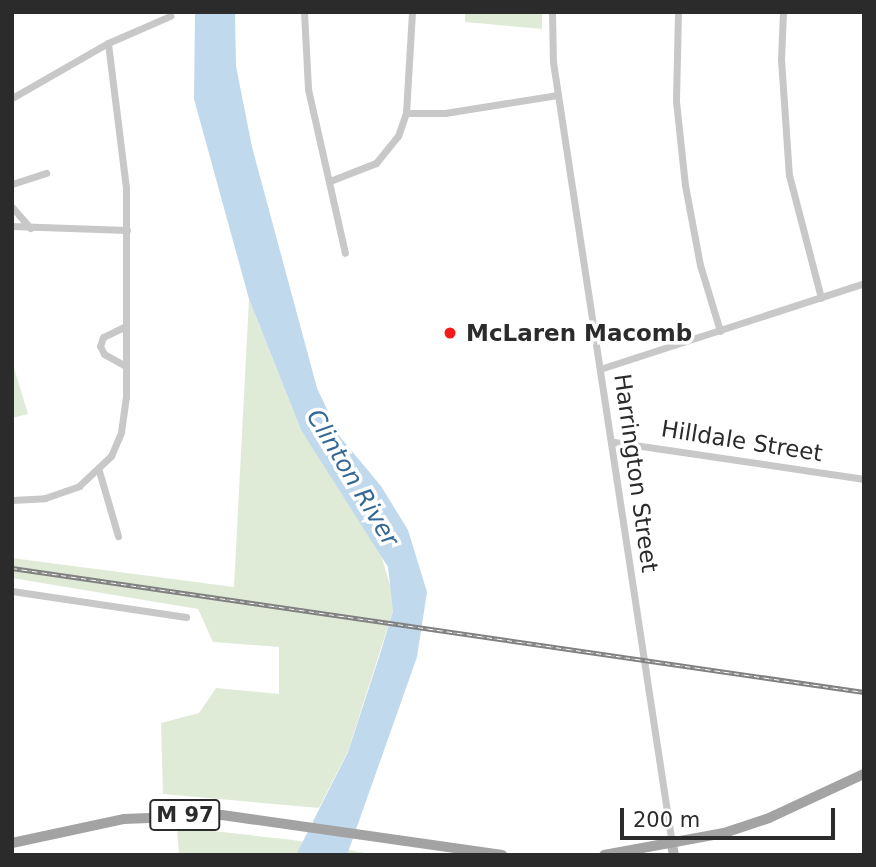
<!DOCTYPE html>
<html>
<head>
<meta charset="utf-8">
<style>
  body { margin:0 }
  #map { position:relative; width:876px; height:867px; overflow:hidden; background:#fff; font-family:"DejaVu Sans",sans-serif }
  div>[style] { position:absolute }
  [style*='--x'] { left:calc(var(--x)*1px); top:calc(var(--y)*1px); width:calc(var(--w)*1px); rotate:calc(var(--a)*1deg) }
  .green>* { inset:0; background:#e0ebd7 }
  .water>* { inset:0; background:#c0d9ed }
  .street>* { height:7px; margin:-3.5px; padding:0 3.5px; transform-origin:3.5px; border-radius:3.5px; background:#c8c8c8 }
  .secondary>* { height:10px; margin:-5px; padding:0 5px; transform-origin:5px; border-radius:5px; background:#b5b5b5 }
  .primary>* { height:10px; margin:-5px; padding:0 5px; transform-origin:5px; border-radius:5px; background:#a3a3a3 }
  .rail>* { height:4.5px; margin-top:-2.25px; transform-origin:0; background:repeating-linear-gradient(90deg,#fff 0 5px,#808080 0 10px); box-sizing:border-box; border-block:2px solid #808080 }
  .dots>* { width:19px; height:19px; translate:-50% -50%; box-sizing:border-box; border:4px solid #fff; border-radius:50% }
  span { translate:-50% -50%; white-space:nowrap; text-align:center; line-height:1.15; -webkit-text-stroke:7px #fff; paint-order:stroke }
  .shield-label span { padding:2px 5px; background:#fff; border:2px solid; border-radius:5px; -webkit-text-stroke-width:0 }
  .shield-label { font-size:21px; color:#2b2b2b; font-weight:700 }
  .poi-label { font-size:23px; color:#2b2b2b; font-weight:700 }
  .left { translate:0 -50%; text-align:left }
  .street-label { font-size:23px; color:#2b2b2b }
  .water-label { font-size:24px; color:#336794; font-style:italic }
  .frame { position:absolute; inset:0; border:14px solid #2b2b2b; pointer-events:none }
  .scale { position:absolute; left:620px; top:808px; width:215px; height:32px; box-sizing:border-box; border:4px solid #2b2b2b; border-top:0; padding-left:9px; font-size:21px; line-height:24px; white-space:nowrap; color:#2b2b2b; -webkit-text-stroke:5px #fff; paint-order:stroke }
</style>
</head>
<body>
<div id="map">
  <div class="green">
    <div style="clip-path:polygon(465px 12px,542px 12px,542px 29px,465px 22px)"></div>
    <div style="clip-path:polygon(249px 299px,301px 430px,378px 545px,393px 595px,393px 611px,348px 751px,319px 808px,163px 794px,161px 723px,199px 713px,216px 688px,279px 694px,279px 647px,213px 642px,198px 609px,12px 578px,12px 558px,234px 587px)"></div>
    <div style="clip-path:polygon(12px 361px,28px 414px,12px 418px)"></div>
    <div style="clip-path:polygon(177px 827px,293px 840px,376px 855px,179px 855px)"></div>
  </div>
  <div class="water">
    <div style="clip-path:polygon(195px 12px,235px 12px,236px 66px,252px 147px,317px 388px,340px 437px,381px 486px,408px 530px,427px 592px,417px 657px,347px 855px,296px 855px,348px 752px,381px 651px,393px 611px,388px 567px,301px 430px,249px 299px,194px 99px)"></div>
  </div>
  <div class="street">
    <div style="--x:304;--y:12;--w:77;--a:87"></div>
    <div style="--x:308;--y:89;--w:168;--a:77.3"></div>
    <div style="--x:552;--y:12;--w:50;--a:88.9"></div>
    <div style="--x:553;--y:62;--w:791;--a:81.35"></div>
    <div style="--x:678;--y:12;--w:89;--a:91.3"></div>
    <div style="--x:676;--y:101;--w:84;--a:83.9"></div>
    <div style="--x:685;--y:185;--w:81;--a:79.4"></div>
    <div style="--x:700;--y:265;--w:69;--a:73.1"></div>
    <div style="--x:783;--y:12;--w:47;--a:92.4"></div>
    <div style="--x:781;--y:59;--w:116;--a:86.1"></div>
    <div style="--x:789;--y:175;--w:127;--a:75.4"></div>
    <div style="--x:12;--y:98;--w:111;--a:-29.8"></div>
    <div style="--x:108;--y:43;--w:68;--a:-23.5"></div>
    <div style="--x:406;--y:113;--w:39;--a:0"></div>
    <div style="--x:445;--y:113;--w:114;--a:-9.1"></div>
    <div style="--x:330;--y:181;--w:49;--a:-21.4"></div>
    <div style="--x:376;--y:163;--w:35;--a:-51"></div>
    <div style="--x:398;--y:136;--w:24;--a:-71"></div>
    <div style="--x:406;--y:113;--w:101;--a:-86.6"></div>
    <div style="--x:12;--y:184;--w:36;--a:-18"></div>
    <div style="--x:12;--y:207;--w:28;--a:49"></div>
    <div style="--x:12;--y:226;--w:115;--a:2"></div>
    <div style="--x:126;--y:326;--w:25;--a:154"></div>
    <div style="--x:103;--y:337;--w:9;--a:108"></div>
    <div style="--x:100;--y:346;--w:9;--a:63"></div>
    <div style="--x:104;--y:354;--w:25;--a:29"></div>
    <div style="--x:603;--y:368;--w:274;--a:-18"></div>
    <div style="--x:614;--y:442;--w:253;--a:8.4"></div>
    <div style="--x:99;--y:471;--w:68;--a:73.7"></div>
    <div style="--x:12;--y:500;--w:33;--a:-3"></div>
    <div style="--x:45;--y:498;--w:36;--a:-19"></div>
    <div style="--x:79;--y:486;--w:44;--a:-43.2"></div>
    <div style="--x:111;--y:456;--w:26;--a:-67"></div>
    <div style="--x:121;--y:432;--w:35;--a:-82"></div>
    <div style="--x:126;--y:397;--w:209;--a:-90"></div>
    <div style="--x:126;--y:188;--w:146;--a:-97.1"></div>
    <div style="--x:12;--y:591;--w:176;--a:8.5"></div>
  </div>
  <div class="secondary">
    <div style="--x:672;--y:845;--w:10;--a:79"></div>
  </div>
  <div class="primary">
    <div style="--x:12;--y:843;--w:115;--a:-12.1"></div>
    <div style="--x:124;--y:819;--w:98;--a:-2.3"></div>
    <div style="--x:222;--y:815;--w:283;--a:8.1"></div>
    <div style="--x:604;--y:855;--w:122;--a:-10.4"></div>
    <div style="--x:724;--y:833;--w:47;--a:-18.4"></div>
    <div style="--x:769;--y:818;--w:105;--a:-24.9"></div>
  </div>
  <div class="rail">
    <div style="--x:12;--y:568;--w:861;--a:8.28"></div>
  </div>
  <div class="dots">
    <div style="left:450px;top:333px;background:#f51b1b"></div>
  </div>
  <div class="shield-label">
    <span style="left:185px;top:815px">M 97</span>
  </div>
  <div class="poi-label">
    <span class="left" style="left:466px;top:333px">McLaren Macomb</span>
  </div>
  <div class="street-label">
    <span style="left:742px;top:441px;rotate:9deg">Hilldale Street</span>
    <span style="left:636px;top:473px;rotate:82deg">Harrington Street</span>
  </div>
  <div class="water-label">
    <span style="left:352px;top:478px;rotate:59deg">Clinton River</span>
  </div>
  <div class="frame"></div>
  <div class="scale">200 m</div>
</div>
</body>
</html>
